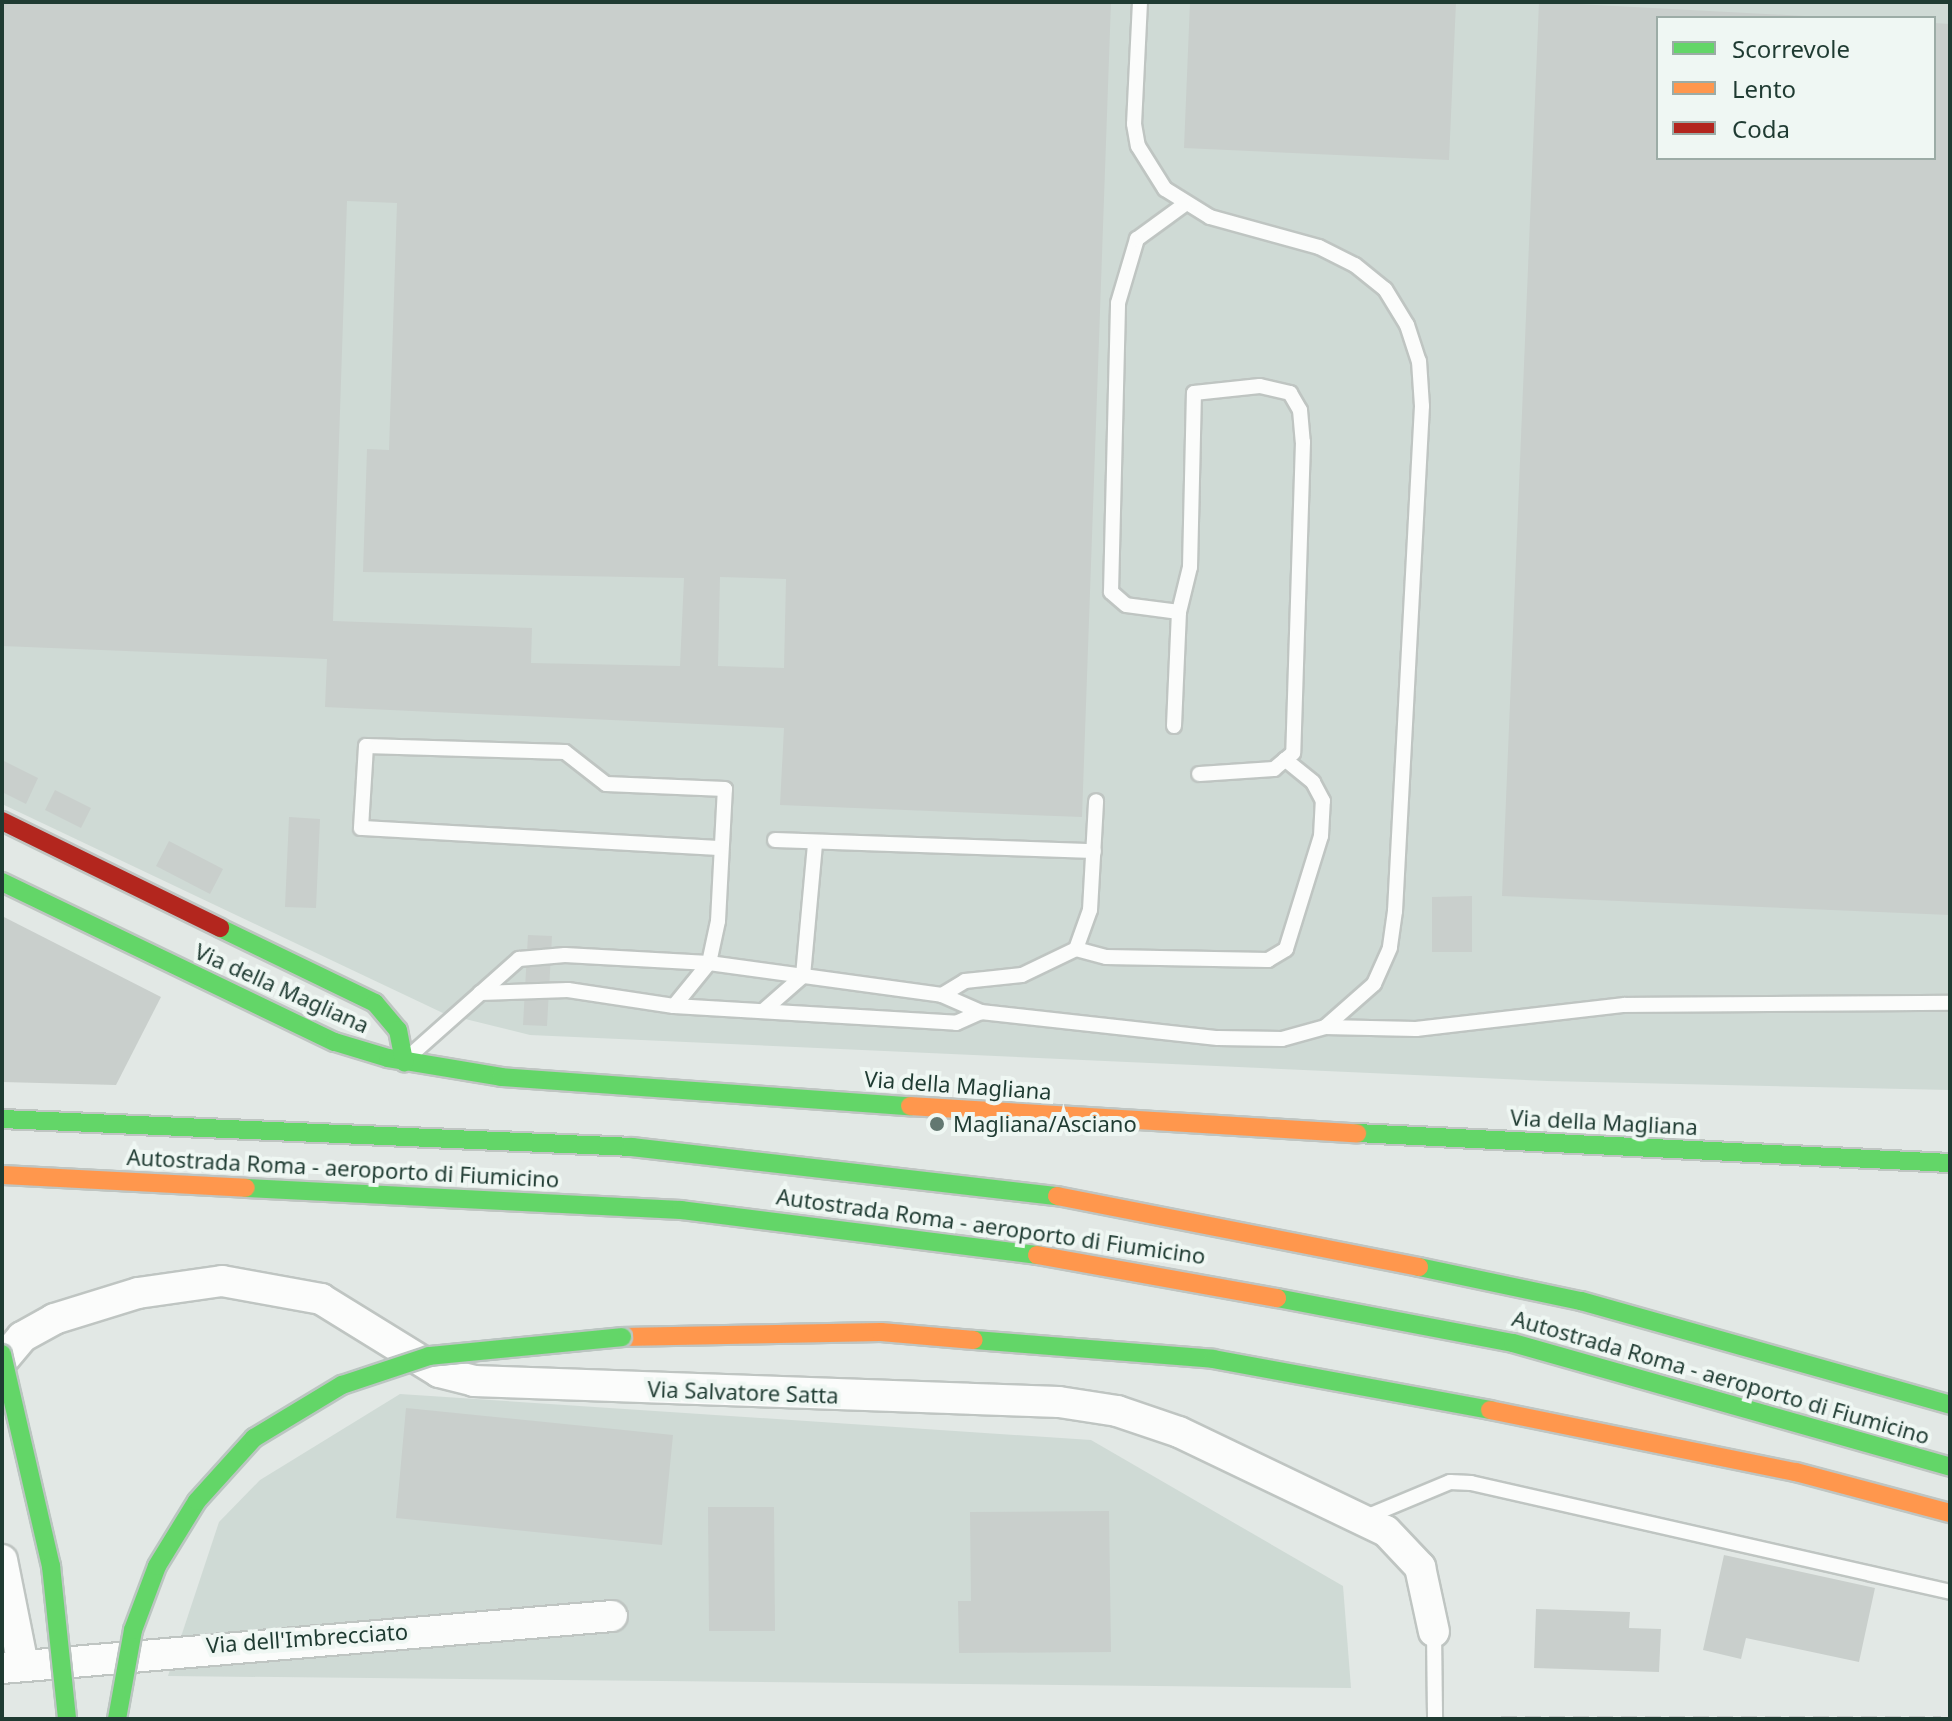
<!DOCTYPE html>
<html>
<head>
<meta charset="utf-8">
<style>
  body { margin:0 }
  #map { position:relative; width:1952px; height:1721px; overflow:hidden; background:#e2e8e5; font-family:"Noto Sans",sans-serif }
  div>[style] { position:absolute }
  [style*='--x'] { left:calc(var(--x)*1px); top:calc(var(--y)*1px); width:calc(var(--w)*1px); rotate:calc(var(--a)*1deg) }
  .built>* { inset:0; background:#cfdad5 }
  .building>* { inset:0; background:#c9cfcc }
  .roads { filter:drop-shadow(2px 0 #bfc5c2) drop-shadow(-2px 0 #bfc5c2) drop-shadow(0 2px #bfc5c2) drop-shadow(0 -2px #bfc5c2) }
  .lane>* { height:14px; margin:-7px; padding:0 7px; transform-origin:7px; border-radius:7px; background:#fbfcfb }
  .street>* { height:30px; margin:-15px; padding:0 15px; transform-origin:15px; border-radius:15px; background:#fbfcfb }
  .fast>* { height:18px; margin:-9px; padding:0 9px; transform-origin:9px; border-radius:9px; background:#63d668 }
  .slow>* { height:18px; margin:-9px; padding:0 9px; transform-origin:9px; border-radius:9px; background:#ff974d }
  .jam>* { height:18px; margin:-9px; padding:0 9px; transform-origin:9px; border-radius:9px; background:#b3261e }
  .rail>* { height:6px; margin-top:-3px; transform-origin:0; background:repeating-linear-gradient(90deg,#c6cac9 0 16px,transparent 0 24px) }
  .bridges { filter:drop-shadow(2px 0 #bbc5c1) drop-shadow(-2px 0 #bbc5c1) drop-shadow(0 2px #bbc5c1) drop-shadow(0 -2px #bbc5c1) }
  .fast-bridge>* { height:18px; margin:-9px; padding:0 9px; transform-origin:9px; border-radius:9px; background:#63d668 }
  .dots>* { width:22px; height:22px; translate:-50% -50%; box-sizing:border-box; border:4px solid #eff7f3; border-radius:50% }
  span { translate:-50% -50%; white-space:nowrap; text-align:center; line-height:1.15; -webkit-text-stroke:8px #eff7f3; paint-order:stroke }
  .street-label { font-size:22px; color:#1f3b32 }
  .poi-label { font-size:22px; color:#1f3b32 }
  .left { translate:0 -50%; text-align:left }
  .frame { position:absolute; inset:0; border:4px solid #1f3b32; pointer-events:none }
  .legend { position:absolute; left:1656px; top:16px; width:280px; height:144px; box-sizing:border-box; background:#eff7f3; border:2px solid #9caca6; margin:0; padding:10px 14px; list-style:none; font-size:24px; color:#1f3b32 }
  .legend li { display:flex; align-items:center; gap:16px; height:40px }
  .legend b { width:40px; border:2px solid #9caca6 }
</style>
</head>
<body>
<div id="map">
  <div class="built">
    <div style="clip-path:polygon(evenodd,2px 2px,1950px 2px,1950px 1090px,1547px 1081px,530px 1035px,445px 1014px,2px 804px,2px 2px,1658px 18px,1934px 18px,1934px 158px,1658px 158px,1658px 18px)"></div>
    <div style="clip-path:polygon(400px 1394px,1091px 1440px,1343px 1586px,1351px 1688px,168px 1676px,219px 1522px,260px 1480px)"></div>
  </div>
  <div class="building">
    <div style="clip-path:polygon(evenodd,2px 2px,1111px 2px,1082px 817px,780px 805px,784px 728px,325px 707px,327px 659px,2px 646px,2px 2px,347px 201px,397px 203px,389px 450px,367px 449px,363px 572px,684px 578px,680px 666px,531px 663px,532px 628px,333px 621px,347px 201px,2px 2px,720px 577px,786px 579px,784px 668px,718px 666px,720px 577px)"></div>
    <div style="clip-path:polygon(1190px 2px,1456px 2px,1449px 160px,1184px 148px)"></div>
    <div style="clip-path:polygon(1539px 2px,1805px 16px,1658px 18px,1658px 158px,1934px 158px,1934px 23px,1950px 24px,1950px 915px,1502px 896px)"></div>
    <div style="clip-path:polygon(2px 760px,38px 778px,26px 804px,2px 792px)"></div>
    <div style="clip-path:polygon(55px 790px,91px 808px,81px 828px,45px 810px)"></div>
    <div style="clip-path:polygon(289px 817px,320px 819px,316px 908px,285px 907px)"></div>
    <div style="clip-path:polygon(169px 841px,223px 869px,210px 894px,156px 866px)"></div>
    <div style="clip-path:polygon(1472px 896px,1472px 952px,1432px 952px,1432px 897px)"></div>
    <div style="clip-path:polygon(2px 916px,161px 997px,116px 1085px,2px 1082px)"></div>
    <div style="clip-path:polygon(528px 935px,552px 936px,547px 1026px,523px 1025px)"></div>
    <div style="clip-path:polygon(406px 1408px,673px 1435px,662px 1545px,396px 1518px)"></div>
    <div style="clip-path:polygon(708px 1507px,774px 1507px,775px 1631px,709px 1631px)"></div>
    <div style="clip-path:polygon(1109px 1511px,1111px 1652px,959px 1653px,958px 1601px,971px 1601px,970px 1512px)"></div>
    <div style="clip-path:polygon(1724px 1555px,1875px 1588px,1859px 1662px,1746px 1638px,1741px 1659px,1703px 1650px)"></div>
    <div style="clip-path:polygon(1536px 1609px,1630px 1612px,1629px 1628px,1661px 1629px,1659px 1672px,1534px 1668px)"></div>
  </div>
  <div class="roads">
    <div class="lane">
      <div style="--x:1140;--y:2;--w:122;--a:92.8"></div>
      <div style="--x:1134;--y:124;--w:22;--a:80"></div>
      <div style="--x:1138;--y:146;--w:51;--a:57.9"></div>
      <div style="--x:1165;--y:189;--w:53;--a:31.9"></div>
      <div style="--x:1210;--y:217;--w:113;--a:15.4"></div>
      <div style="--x:1319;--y:247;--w:40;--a:26.6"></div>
      <div style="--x:1355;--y:265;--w:38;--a:39"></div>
      <div style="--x:1385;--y:289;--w:42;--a:58.6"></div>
      <div style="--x:1407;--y:325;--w:38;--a:72"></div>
      <div style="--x:1419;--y:361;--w:45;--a:86.2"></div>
      <div style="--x:1422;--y:406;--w:506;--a:93.06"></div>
      <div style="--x:1395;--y:911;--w:37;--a:98"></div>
      <div style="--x:1390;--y:948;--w:39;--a:114"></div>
      <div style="--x:1374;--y:984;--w:65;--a:138.7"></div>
      <div style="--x:1179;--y:612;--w:46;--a:-76.3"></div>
      <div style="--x:1190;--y:567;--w:174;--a:-88.7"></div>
      <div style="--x:1194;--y:393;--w:66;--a:-6.1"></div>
      <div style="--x:1260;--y:386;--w:31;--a:13"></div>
      <div style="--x:1290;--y:393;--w:20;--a:60"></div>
      <div style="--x:1300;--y:410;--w:32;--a:85"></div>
      <div style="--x:1303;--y:442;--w:311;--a:91.8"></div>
      <div style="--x:1293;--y:753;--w:25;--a:140"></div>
      <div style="--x:1274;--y:769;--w:75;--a:176.2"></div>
      <div style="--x:1174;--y:726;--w:114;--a:-87.5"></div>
      <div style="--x:1179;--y:612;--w:53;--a:-172.5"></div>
      <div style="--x:1126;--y:605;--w:20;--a:-139"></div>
      <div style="--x:1111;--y:592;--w:289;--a:-88.6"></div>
      <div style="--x:1118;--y:303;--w:67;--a:-73.5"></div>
      <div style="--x:1137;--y:239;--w:59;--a:-36.1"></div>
      <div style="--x:775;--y:840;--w:319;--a:2"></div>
      <div style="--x:1076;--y:949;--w:31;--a:15"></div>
      <div style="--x:1106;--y:957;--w:162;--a:1.1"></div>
      <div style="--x:1268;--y:960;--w:21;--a:-31"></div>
      <div style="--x:1286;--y:949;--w:118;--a:-72.8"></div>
      <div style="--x:1321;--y:836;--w:35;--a:-87"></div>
      <div style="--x:1323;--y:801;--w:21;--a:-118"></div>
      <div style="--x:1313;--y:782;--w:36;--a:-141"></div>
      <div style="--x:480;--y:993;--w:88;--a:-2"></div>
      <div style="--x:568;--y:990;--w:107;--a:8.6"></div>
      <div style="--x:674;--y:1006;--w:283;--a:3.4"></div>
      <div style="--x:956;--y:1023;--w:27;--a:-24"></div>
      <div style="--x:942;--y:995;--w:27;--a:-31"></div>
      <div style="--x:965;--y:981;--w:57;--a:-6"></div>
      <div style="--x:1022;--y:975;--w:60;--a:-25.7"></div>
      <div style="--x:1076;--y:949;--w:41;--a:-70.3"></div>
      <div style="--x:1090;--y:910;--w:109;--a:-86.8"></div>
      <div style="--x:674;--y:1006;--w:55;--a:-50.9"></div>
      <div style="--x:709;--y:963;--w:43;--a:-77.9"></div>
      <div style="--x:718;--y:921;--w:132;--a:-87"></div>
      <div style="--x:725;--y:789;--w:119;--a:-177.6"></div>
      <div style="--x:606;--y:784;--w:52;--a:-142"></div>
      <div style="--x:565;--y:752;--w:199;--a:-178.3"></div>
      <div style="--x:366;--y:746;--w:82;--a:93.5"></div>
      <div style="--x:361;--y:828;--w:360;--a:3.2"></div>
      <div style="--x:763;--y:1011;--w:53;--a:-41.2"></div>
      <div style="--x:803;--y:976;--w:133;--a:-84.8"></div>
      <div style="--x:413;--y:1053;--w:142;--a:-41.6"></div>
      <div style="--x:519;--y:959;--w:46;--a:-5"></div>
      <div style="--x:565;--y:955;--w:144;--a:3.2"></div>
      <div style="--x:709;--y:963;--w:235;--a:7.8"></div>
      <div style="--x:942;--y:995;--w:43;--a:23.6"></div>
      <div style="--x:981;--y:1012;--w:238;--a:6.3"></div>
      <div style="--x:1218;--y:1038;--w:64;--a:0.9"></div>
      <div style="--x:1282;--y:1039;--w:45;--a:-15.6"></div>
      <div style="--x:1325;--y:1027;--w:91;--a:1.3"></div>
      <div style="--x:1416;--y:1029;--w:210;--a:-6.6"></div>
      <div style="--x:1625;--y:1005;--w:325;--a:-0.4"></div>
      <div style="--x:1366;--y:1517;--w:91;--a:-22.6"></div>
      <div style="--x:1450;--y:1482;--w:21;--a:3"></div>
      <div style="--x:1471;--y:1483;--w:491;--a:12.8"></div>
      <div style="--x:1434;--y:1632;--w:87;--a:89.3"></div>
    </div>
    <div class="street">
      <div style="--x:2;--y:1361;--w:31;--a:-50"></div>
      <div style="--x:22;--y:1337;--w:37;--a:-29"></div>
      <div style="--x:54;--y:1319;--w:88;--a:-17.2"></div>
      <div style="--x:138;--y:1293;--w:85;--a:-8.1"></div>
      <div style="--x:222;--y:1281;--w:101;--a:10.3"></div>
      <div style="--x:321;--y:1299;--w:139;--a:31.7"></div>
      <div style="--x:439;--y:1372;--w:36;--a:14"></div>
      <div style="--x:474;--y:1381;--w:585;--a:2.06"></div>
      <div style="--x:1059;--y:1402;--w:59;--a:8.8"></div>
      <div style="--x:1117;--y:1411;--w:65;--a:18.7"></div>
      <div style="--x:1179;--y:1432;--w:229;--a:25.6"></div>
      <div style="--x:1386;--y:1531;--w:50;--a:46.6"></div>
      <div style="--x:1420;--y:1567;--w:66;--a:77.8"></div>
      <div style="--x:2;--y:1560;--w:107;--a:78.7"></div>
      <div style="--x:2;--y:1668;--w:612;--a:-4.87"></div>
    </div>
    <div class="fast">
      <div style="--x:2;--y:882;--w:369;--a:25.7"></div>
      <div style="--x:335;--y:1042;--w:55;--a:16.8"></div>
      <div style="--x:388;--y:1058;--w:115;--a:9.5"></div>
      <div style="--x:501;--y:1077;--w:410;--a:4.1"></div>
      <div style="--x:220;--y:928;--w:172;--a:25.8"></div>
      <div style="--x:375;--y:1003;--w:35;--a:50"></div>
      <div style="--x:398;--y:1030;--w:33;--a:79"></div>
      <div style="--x:2;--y:1119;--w:631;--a:2.54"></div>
      <div style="--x:632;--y:1147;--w:428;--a:6.6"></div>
      <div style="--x:1357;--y:1133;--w:594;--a:2.9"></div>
      <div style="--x:246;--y:1188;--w:436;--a:2.9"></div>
      <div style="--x:681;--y:1210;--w:359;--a:7.2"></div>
      <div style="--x:1419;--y:1267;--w:166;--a:11.9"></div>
      <div style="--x:1581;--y:1301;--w:383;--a:15.7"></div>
      <div style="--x:1277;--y:1298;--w:240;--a:10.8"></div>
      <div style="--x:1513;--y:1343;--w:454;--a:15.8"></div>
      <div style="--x:974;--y:1340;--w:240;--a:4.5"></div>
      <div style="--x:1213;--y:1359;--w:282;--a:10.4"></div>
    </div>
    <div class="slow">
      <div style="--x:910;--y:1106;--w:448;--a:3.5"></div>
      <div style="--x:2;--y:1175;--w:244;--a:3"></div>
      <div style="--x:1057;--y:1196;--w:369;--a:11.1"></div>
      <div style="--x:1037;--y:1255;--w:244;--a:10.2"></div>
      <div style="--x:622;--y:1337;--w:259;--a:-1.1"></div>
      <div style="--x:881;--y:1332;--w:93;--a:4.9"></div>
      <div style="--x:1490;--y:1410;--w:312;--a:11.5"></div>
      <div style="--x:1796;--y:1472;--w:159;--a:14.9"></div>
    </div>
    <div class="jam">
      <div style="--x:2;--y:821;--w:243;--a:26.1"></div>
    </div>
  </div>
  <div class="rail">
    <div style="--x:1501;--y:1719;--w:440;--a:0"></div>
  </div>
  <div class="bridges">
    <div class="fast-bridge">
      <div style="--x:2;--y:1354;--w:218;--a:77"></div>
      <div style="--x:51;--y:1566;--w:154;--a:84"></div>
      <div style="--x:117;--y:1719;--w:90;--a:-79.8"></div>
      <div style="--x:133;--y:1630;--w:68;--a:-69.4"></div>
      <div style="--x:157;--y:1566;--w:76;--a:-58.4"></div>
      <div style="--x:197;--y:1501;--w:85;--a:-47.9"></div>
      <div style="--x:254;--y:1438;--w:103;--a:-31.1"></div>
      <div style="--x:342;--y:1385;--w:92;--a:-18.4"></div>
      <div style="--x:429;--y:1356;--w:194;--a:-5.6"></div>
    </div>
  </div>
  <div class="dots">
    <div style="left:937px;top:1124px;background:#637871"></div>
  </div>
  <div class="street-label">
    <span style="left:282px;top:988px;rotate:24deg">Via della Magliana</span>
    <span style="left:958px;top:1085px;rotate:4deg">Via della Magliana</span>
    <span style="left:1604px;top:1122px;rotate:3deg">Via della Magliana</span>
    <span style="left:343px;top:1168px;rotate:3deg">Autostrada Roma - aeroporto di Fiumicino</span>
    <span style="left:991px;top:1226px;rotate:8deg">Autostrada Roma - aeroporto di Fiumicino</span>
    <span style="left:1721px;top:1377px;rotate:16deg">Autostrada Roma - aeroporto di Fiumicino</span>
    <span style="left:743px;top:1392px;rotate:2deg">Via Salvatore Satta</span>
    <span style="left:307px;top:1638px;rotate:-4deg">Via dell'Imbrecciato</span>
  </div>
  <div class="poi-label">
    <span class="left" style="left:953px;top:1124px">Magliana/Asciano</span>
  </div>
  <div class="frame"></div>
  <ul class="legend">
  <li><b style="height:10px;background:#63d668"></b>Scorrevole</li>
  <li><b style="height:10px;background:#ff974d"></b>Lento</li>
  <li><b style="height:10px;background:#b3261e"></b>Coda</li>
  </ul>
</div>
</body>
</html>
